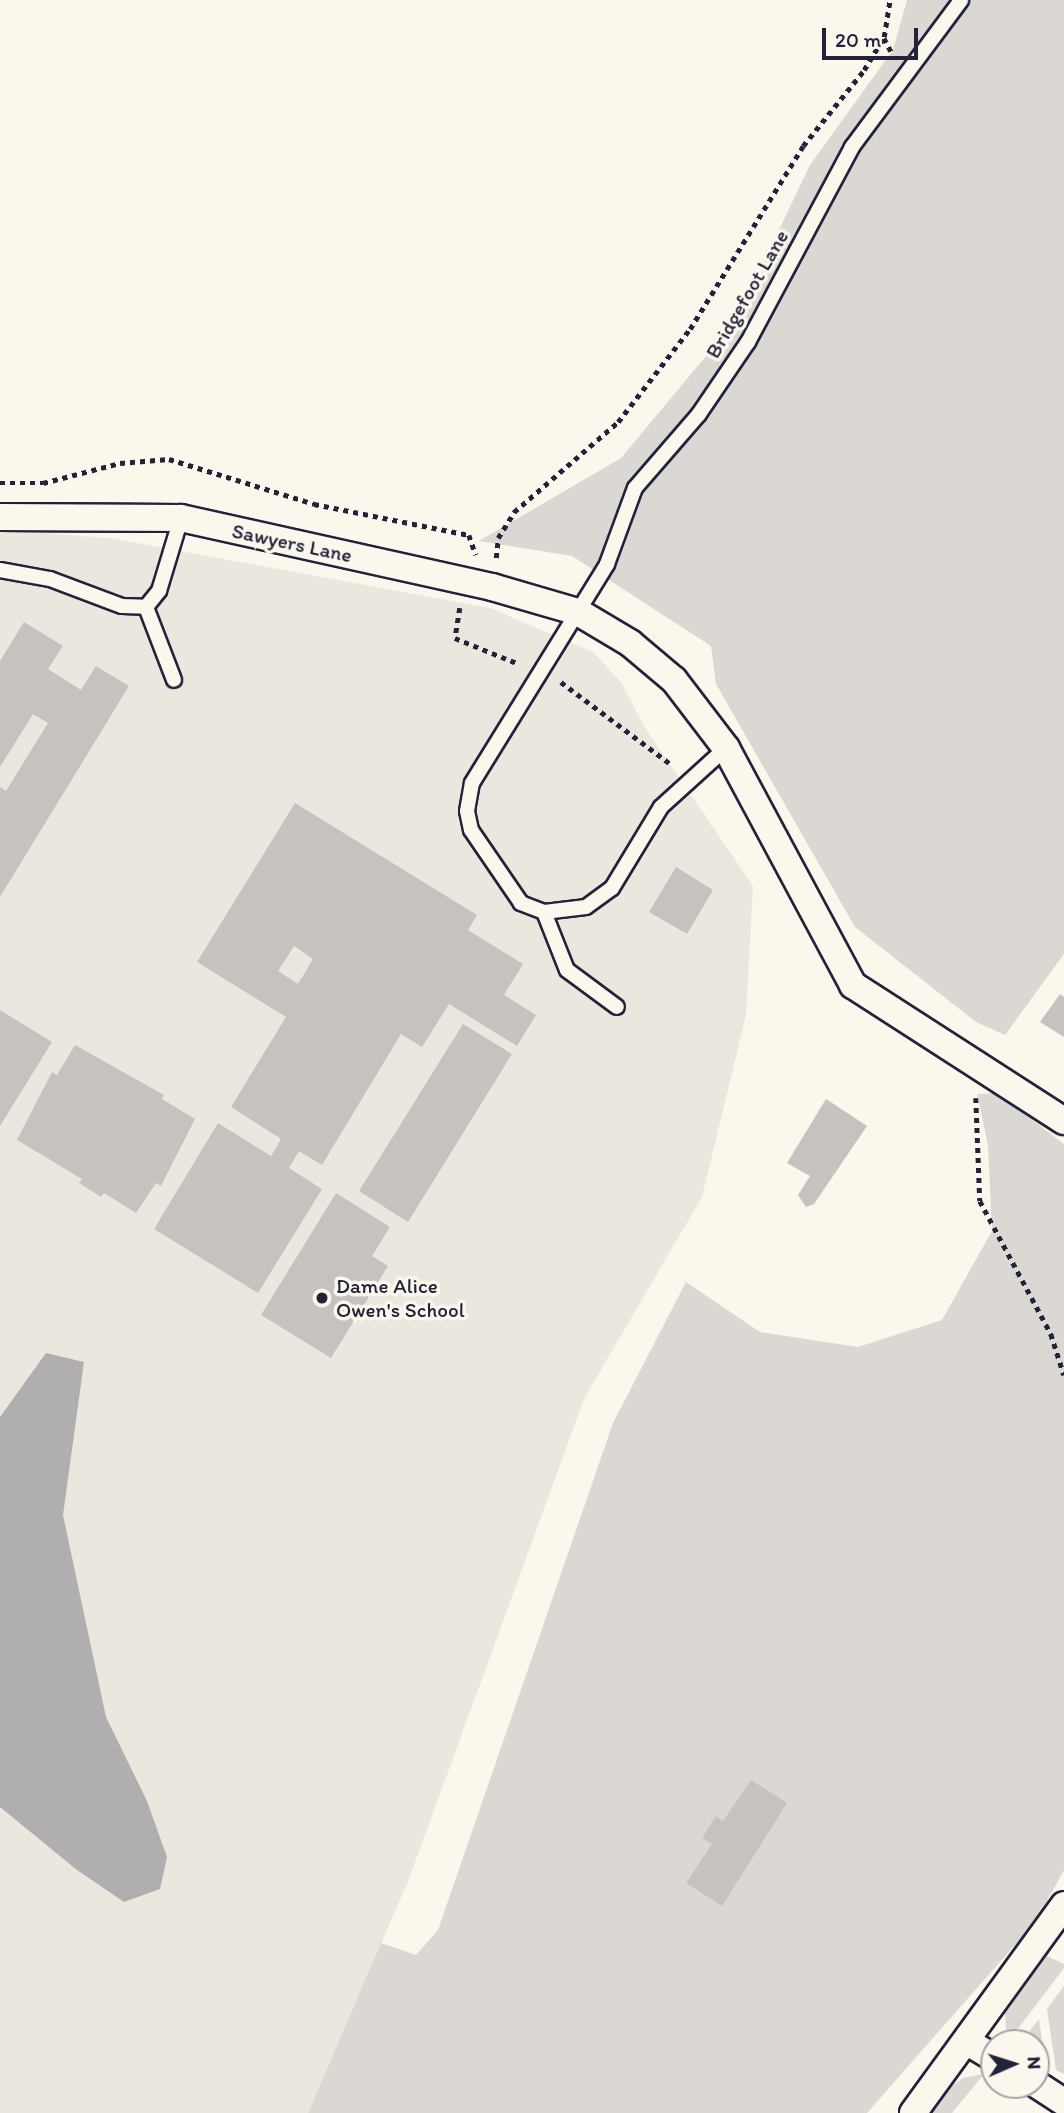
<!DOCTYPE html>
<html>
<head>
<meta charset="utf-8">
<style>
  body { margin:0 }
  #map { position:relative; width:1064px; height:2113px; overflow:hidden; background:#fbf7ec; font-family:Itim,sans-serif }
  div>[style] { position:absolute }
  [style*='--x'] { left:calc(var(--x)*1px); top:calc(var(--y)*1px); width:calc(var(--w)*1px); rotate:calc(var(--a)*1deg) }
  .built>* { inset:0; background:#ebe7df }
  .green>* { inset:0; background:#dbd8d3 }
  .water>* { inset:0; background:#b1aeb0 }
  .building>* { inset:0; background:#c6c2c0 }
  .path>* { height:4.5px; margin-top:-2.25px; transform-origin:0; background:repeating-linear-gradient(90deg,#22223b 0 5px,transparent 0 10px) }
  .roads { filter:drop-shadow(2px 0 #22223b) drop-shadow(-2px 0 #22223b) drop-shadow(0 2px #22223b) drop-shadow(0 -2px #22223b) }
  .service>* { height:14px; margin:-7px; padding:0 7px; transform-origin:7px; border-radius:7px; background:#fbf7ec }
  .minor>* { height:26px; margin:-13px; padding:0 13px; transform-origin:13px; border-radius:13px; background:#fbf7ec }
  .dots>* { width:19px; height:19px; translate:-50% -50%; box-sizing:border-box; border:4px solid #fbf7ec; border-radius:50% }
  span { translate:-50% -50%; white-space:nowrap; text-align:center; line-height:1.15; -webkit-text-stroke:7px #fbf7ec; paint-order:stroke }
  .street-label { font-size:21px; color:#22223b }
  .poi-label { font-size:21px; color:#22223b }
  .left { translate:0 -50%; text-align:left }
  .north { position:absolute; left:980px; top:2029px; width:70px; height:70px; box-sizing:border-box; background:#fbf7ec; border:2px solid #a4a2a5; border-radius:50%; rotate:87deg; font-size:19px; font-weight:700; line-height:28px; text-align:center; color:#22223b }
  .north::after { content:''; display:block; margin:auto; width:24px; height:32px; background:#22223b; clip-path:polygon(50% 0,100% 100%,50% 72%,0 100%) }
  .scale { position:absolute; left:822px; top:28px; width:96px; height:32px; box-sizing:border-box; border:4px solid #22223b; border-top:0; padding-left:9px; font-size:21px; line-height:24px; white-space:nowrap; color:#22223b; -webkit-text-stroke:5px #fbf7ec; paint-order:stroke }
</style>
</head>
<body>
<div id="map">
  <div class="built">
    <div style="clip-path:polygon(0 530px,110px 538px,490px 608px,593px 652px,621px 682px,645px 728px,753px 886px,746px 1015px,702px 1197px,584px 1399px,409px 1879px,308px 2113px,0 2113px)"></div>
  </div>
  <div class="green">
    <div style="clip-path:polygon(907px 0,1064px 0,1064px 954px,1005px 1035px,976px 1022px,855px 927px,716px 684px,711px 646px,572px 556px,479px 541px,621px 458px,736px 320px,810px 165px,893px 50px)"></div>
    <div style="clip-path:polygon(997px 1093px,1064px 1144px,1064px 1870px,1036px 1921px,867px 2113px,308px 2113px,381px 1943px,416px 1955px,438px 1930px,613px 1423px,686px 1282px,760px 1332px,858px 1347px,942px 1320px,992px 1231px,988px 1145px,977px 1094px)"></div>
    <div style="clip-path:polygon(1047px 1956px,1064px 1964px,1064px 1968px,1007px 2043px,1005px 2013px)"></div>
    <div style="clip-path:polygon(1064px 1986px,1064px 2074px,1056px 2070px,1047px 2009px)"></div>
    <div style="clip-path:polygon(1039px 2019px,1047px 2076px,1036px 2069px,1036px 2043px,1020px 2043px)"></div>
    <div style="clip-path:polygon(984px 2074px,952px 2113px,932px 2113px,952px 2086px,963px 2078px)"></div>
  </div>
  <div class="water">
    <div style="clip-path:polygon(46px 1353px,84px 1362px,63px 1515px,106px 1717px,147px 1801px,167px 1857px,160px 1889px,124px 1902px,77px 1870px,0 1807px,0 1417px)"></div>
  </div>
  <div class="building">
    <div style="clip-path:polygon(24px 622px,63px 646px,48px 669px,81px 690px,96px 666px,129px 686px,0 897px,0 787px,6px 791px,48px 723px,33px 714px,0 767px,0 661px)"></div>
    <div style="clip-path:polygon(evenodd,295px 803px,477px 915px,468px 930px,523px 964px,504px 995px,536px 1015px,517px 1046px,449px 1004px,422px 1047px,401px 1034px,322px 1165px,299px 1151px,289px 1168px,322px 1189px,258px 1293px,154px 1229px,218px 1123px,271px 1156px,281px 1139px,231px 1107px,286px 1017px,197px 962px,295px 803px,294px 946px,313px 959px,298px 984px,278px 971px,294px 946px)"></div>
    <div style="clip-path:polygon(676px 867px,713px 890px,687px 934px,649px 912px)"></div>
    <div style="clip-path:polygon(1060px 994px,1064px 997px,1064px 1037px,1040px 1022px)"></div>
    <div style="clip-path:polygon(0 1010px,52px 1042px,0 1126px)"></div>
    <div style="clip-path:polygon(463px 1024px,512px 1054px,408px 1222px,359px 1191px)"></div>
    <div style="clip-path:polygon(75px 1045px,164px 1095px,162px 1099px,195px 1119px,161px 1186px,156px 1183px,136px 1213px,104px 1193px,101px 1197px,79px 1183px,82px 1179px,17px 1140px,52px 1072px,57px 1075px)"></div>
    <div style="clip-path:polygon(826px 1099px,867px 1126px,814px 1204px,806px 1207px,798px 1195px,810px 1176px,787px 1163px)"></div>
    <div style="clip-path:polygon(336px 1193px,390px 1227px,372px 1256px,388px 1266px,331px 1358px,261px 1315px)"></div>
    <div style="clip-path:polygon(751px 1780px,787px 1803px,722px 1906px,686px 1883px,712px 1844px,702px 1838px,716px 1816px,723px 1821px)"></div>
  </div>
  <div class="path">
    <div style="--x:884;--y:38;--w:19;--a:62"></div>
    <div style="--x:0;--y:483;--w:43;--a:0"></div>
    <div style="--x:43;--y:483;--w:80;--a:-14.6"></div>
    <div style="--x:120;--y:463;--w:49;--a:-4.7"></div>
    <div style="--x:169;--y:459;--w:152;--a:17.2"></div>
    <div style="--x:314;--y:504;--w:158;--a:11.3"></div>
    <div style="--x:469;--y:535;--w:21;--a:71"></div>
    <div style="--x:496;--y:558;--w:20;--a:-84"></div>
    <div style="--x:498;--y:538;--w:31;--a:-58"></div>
    <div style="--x:514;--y:512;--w:138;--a:-40.9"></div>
    <div style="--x:618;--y:422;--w:118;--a:-52.3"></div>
    <div style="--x:690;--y:329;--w:215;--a:-58.3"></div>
    <div style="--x:803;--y:146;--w:97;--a:-51.2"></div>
    <div style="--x:864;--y:70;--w:39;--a:-59"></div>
    <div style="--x:884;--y:37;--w:37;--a:-81"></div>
    <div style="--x:460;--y:608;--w:30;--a:99"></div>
    <div style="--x:455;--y:638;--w:69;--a:22.1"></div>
    <div style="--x:561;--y:682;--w:139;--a:36.8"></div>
    <div style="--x:976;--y:1098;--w:103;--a:87.8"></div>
    <div style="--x:980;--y:1201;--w:151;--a:61.9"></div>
    <div style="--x:1051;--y:1334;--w:43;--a:72.4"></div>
  </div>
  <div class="roads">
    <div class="service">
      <div style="--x:0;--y:570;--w:51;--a:10.2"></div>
      <div style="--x:50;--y:579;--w:77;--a:20.6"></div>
      <div style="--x:122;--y:606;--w:24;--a:2"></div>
      <div style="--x:146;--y:607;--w:21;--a:-51"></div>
      <div style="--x:159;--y:591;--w:76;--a:-73.2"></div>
      <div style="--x:146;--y:607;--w:78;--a:69"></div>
      <div style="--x:726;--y:748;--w:88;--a:137.8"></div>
      <div style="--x:661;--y:807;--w:95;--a:121.2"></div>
      <div style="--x:612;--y:888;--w:32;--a:144"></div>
      <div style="--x:586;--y:907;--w:42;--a:173.2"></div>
      <div style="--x:544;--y:912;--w:25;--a:-159"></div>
      <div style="--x:521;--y:903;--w:88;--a:-124.4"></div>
      <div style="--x:471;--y:830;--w:19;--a:-102"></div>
      <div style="--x:467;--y:811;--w:28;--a:-80"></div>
      <div style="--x:472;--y:783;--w:257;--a:-58.3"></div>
      <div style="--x:607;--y:564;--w:81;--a:-69.8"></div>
      <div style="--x:635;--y:488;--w:98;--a:-49.1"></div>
      <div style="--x:699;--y:414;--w:87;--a:-55.8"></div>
      <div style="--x:748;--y:342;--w:221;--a:-61.9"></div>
      <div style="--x:852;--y:147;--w:183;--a:-53.4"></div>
      <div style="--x:544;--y:912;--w:62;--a:68.4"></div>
      <div style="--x:567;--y:970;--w:62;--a:36.5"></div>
    </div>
    <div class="minor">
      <div style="--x:0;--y:517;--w:181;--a:0.3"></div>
      <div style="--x:181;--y:518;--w:319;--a:12.5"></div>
      <div style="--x:492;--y:587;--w:90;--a:16.2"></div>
      <div style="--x:578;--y:612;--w:61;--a:30.8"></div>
      <div style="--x:630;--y:643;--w:57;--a:40.1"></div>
      <div style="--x:674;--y:680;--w:86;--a:52.6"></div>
      <div style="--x:726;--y:748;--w:269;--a:61.8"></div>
      <div style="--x:853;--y:985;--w:251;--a:32.8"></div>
      <div style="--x:966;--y:2041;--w:33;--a:31"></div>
      <div style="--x:1036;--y:2084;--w:33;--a:33"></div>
      <div style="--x:913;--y:2113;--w:257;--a:-54"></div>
    </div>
  </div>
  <div class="dots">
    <div style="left:322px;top:1298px;background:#22223b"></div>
  </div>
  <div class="street-label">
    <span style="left:747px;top:294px;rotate:-60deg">Bridgefoot Lane</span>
    <span style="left:292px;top:543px;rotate:12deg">Sawyers Lane</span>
  </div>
  <div class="poi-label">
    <span class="left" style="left:336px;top:1298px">Dame Alice<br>Owen's School</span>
  </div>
  <div class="north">N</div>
  <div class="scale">20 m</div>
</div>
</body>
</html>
